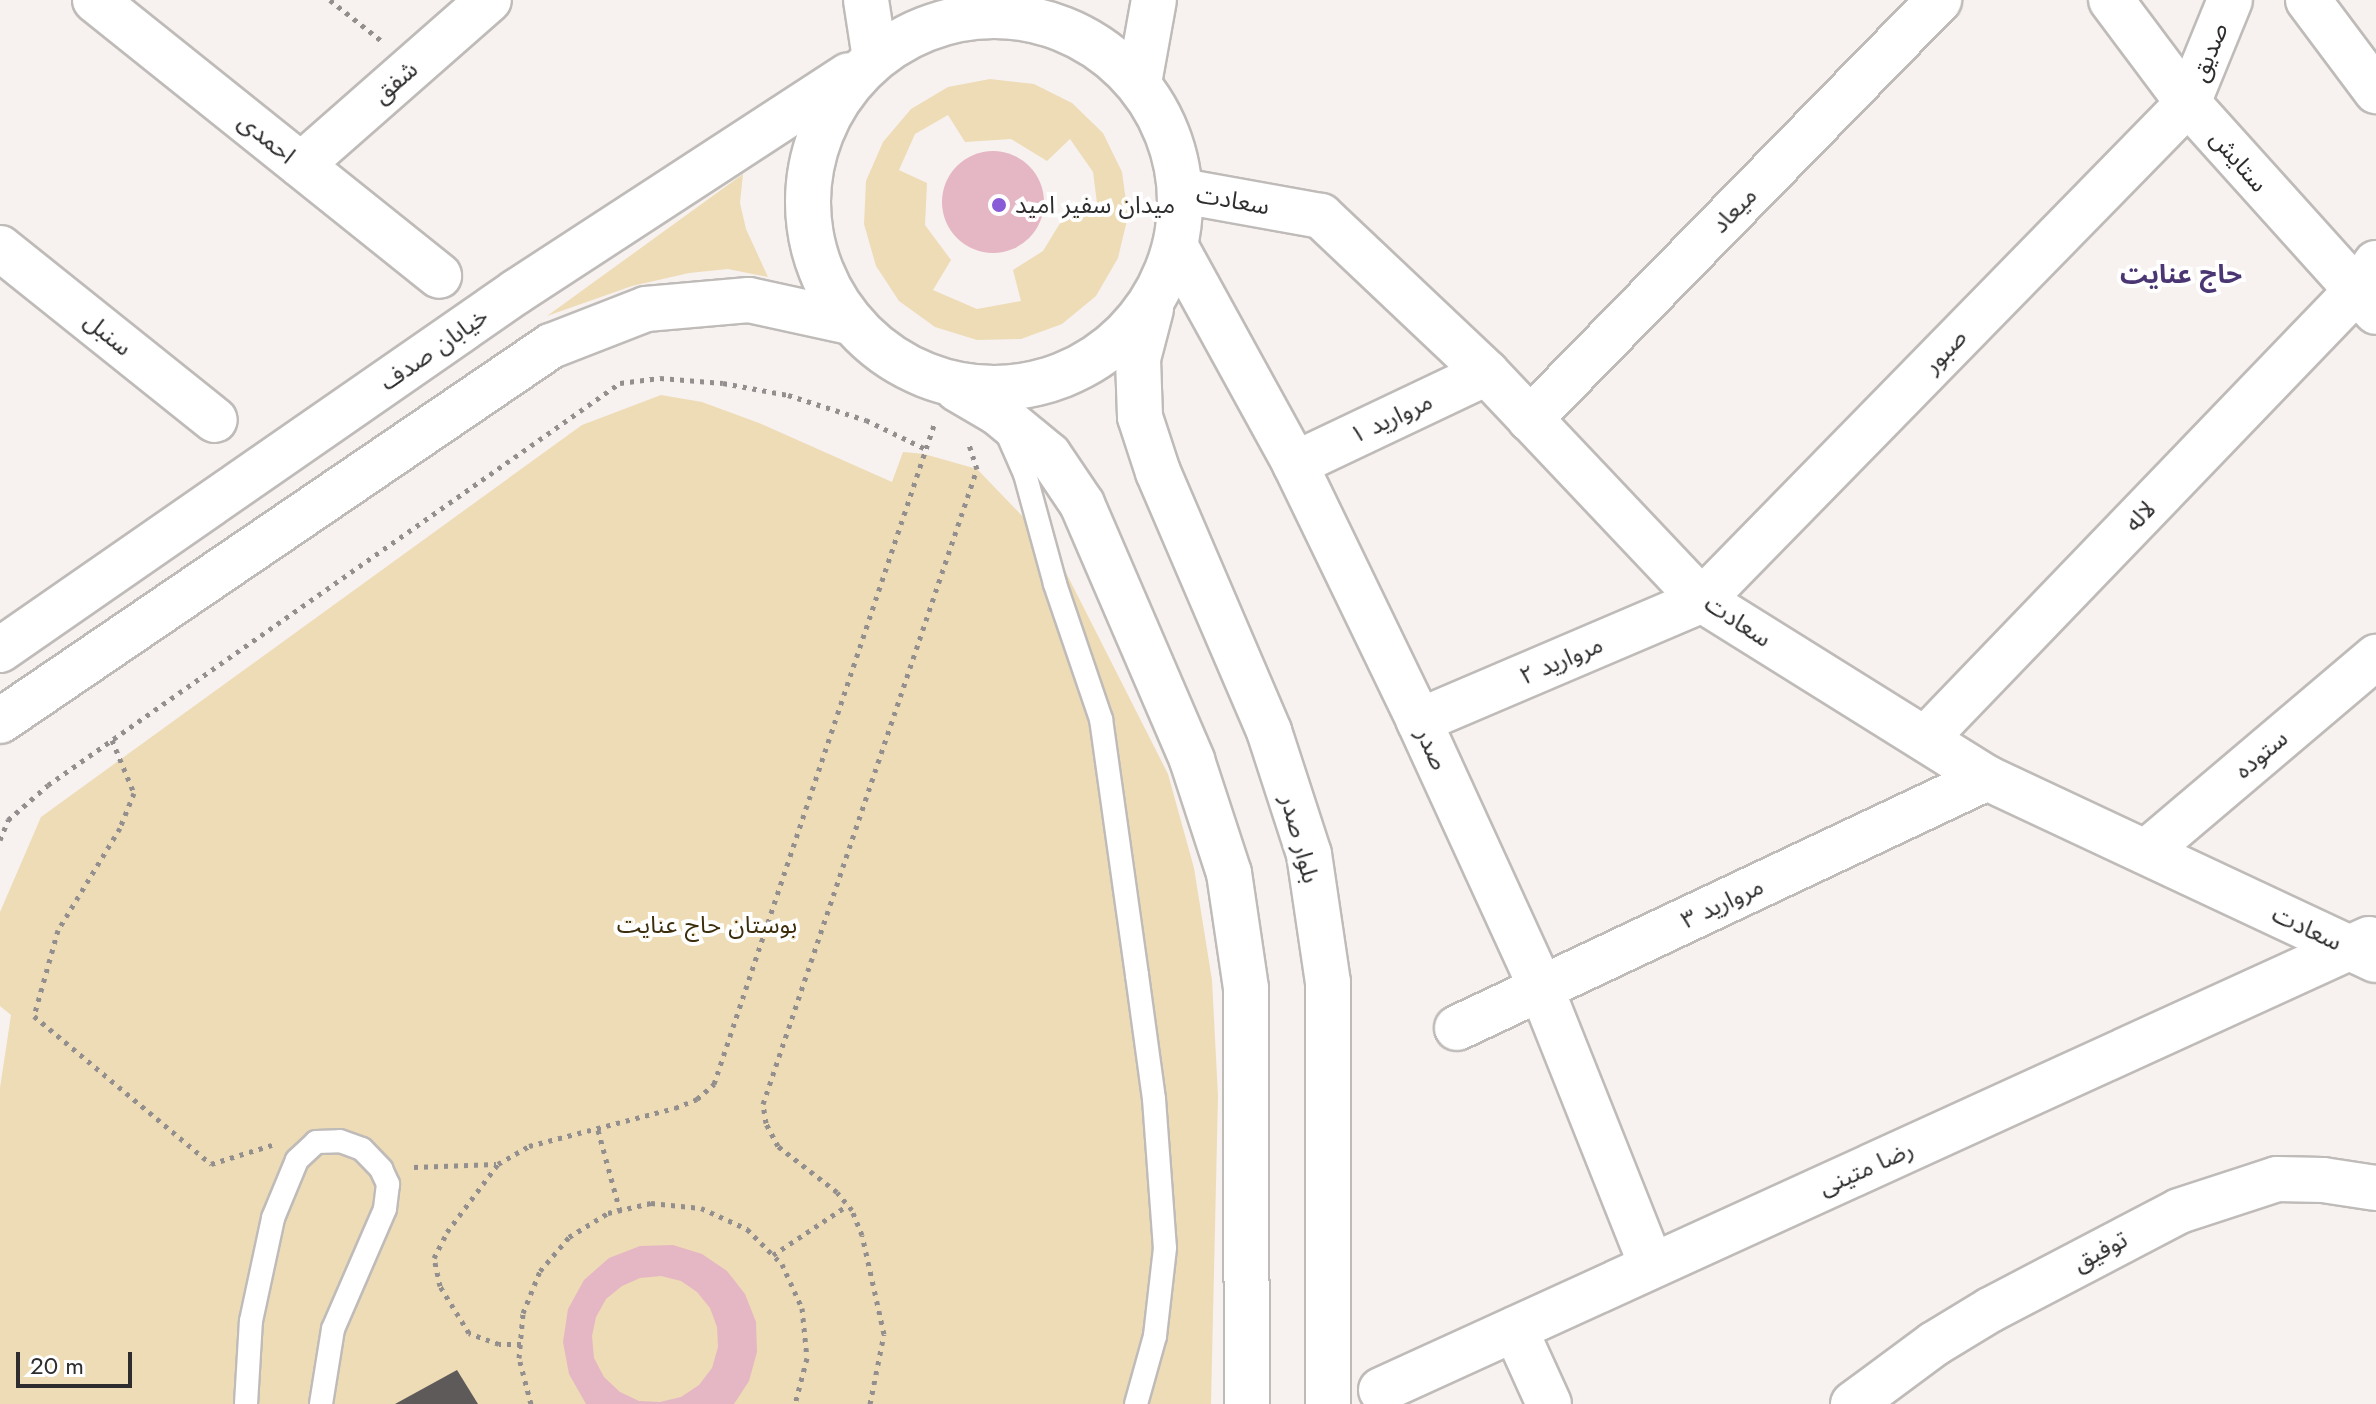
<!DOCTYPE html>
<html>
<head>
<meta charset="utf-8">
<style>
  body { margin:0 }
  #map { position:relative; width:2376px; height:1404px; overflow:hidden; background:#f7f2f0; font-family:Jost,"Noto Sans Arabic",sans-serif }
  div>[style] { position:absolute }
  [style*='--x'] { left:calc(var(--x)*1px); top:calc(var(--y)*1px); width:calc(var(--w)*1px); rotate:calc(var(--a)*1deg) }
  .green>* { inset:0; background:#eedcb6 }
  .water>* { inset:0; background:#e5b6c3 }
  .round { border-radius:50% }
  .building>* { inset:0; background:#5f5a5a }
  .path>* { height:5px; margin-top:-2.5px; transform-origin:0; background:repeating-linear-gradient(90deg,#938f8e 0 4px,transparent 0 10px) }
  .roads { filter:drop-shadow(2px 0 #bfbbb9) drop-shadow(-2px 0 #bfbbb9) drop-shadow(0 2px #bfbbb9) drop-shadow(0 -2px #bfbbb9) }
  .service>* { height:22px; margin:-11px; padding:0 11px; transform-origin:11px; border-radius:11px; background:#fff }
  .minor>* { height:44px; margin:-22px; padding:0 22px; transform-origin:22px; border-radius:22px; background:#fff }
  .tertiary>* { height:44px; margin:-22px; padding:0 22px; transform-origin:22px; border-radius:22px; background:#fff }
  .secondary>* { height:44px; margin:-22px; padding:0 22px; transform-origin:22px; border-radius:22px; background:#fff }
  .secondary>.ring { margin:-22px; padding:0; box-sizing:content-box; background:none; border:44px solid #fff; border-radius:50% }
  .dots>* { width:22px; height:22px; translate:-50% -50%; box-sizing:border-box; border:4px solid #fff; border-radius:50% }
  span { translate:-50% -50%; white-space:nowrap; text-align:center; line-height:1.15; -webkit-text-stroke:8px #fff; paint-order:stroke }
  .street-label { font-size:24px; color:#2e2c2c }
  .poi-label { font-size:24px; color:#2e2c2c }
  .left { translate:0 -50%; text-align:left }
  .park-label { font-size:24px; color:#3c2e0d }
  .neighbourhood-label { font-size:26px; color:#4a3672; font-weight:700 }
  .scale { position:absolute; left:16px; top:1352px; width:116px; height:36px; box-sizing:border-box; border:4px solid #2e2c2c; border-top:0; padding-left:10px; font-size:24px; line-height:28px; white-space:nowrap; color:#2e2c2c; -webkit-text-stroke:6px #fff; paint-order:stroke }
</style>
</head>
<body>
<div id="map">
  <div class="green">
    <div style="clip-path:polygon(evenodd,990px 79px,1034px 84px,1072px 103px,1103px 133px,1122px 172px,1128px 216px,1118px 258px,1096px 296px,1062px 324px,1021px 339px,977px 340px,935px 327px,899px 301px,876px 266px,864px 224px,866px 181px,883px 142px,911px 109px,948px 87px,990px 79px,948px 115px,965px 142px,1011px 139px,1047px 161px,1070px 139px,1093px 172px,1097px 203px,1065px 215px,1043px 251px,1013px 270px,1021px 301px,977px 309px,933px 290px,951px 260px,925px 225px,927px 183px,899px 170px,915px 134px,948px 115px)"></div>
    <div style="clip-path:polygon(743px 174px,740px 203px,746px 229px,768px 277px,728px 269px,689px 273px,632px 286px,547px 316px)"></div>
    <div style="clip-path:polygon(661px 395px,702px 402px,759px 423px,892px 482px,903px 452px,924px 454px,977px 469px,1054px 549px,1168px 774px,1194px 868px,1212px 980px,1218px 1096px,1211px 1404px,0 1404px,0 1088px,11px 1015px,0 1006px,0 912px,41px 817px,582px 425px)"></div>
  </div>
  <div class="water">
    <div class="round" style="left:942px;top:151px;width:102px;height:102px"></div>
    <div style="clip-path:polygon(evenodd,673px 1245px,702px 1254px,727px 1271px,745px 1294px,756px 1322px,757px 1352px,749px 1381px,734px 1404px,586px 1404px,569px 1374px,563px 1342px,568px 1309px,584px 1280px,609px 1258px,640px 1246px,673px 1245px,661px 1276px,681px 1281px,697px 1292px,710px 1308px,717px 1327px,718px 1347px,712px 1368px,699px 1385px,681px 1397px,660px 1402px,639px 1401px,620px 1392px,604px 1377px,594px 1358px,592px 1336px,596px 1317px,606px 1299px,622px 1286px,640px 1278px,661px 1276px)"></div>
  </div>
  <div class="building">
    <div style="clip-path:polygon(457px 1370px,478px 1404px,395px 1404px)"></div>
  </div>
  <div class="path">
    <div style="--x:330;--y:0;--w:68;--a:38.4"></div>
    <div style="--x:112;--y:740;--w:57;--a:67.5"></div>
    <div style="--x:134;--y:793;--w:38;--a:112"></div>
    <div style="--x:120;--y:828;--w:119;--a:121.3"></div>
    <div style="--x:58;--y:930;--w:89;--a:105.6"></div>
    <div style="--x:34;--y:1016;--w:231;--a:39.9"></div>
    <div style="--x:211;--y:1164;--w:64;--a:-17.3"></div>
    <div style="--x:0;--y:840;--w:22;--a:-68"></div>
    <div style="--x:8;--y:820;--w:53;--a:-41.2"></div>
    <div style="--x:48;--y:785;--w:699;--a:-35.1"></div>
    <div style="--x:620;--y:383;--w:40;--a:-7.1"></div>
    <div style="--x:660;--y:378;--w:63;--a:4.5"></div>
    <div style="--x:723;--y:383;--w:66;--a:10.5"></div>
    <div style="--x:788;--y:395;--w:82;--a:17.8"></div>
    <div style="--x:866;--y:420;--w:67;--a:25.8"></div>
    <div style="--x:598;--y:1130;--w:84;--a:74.8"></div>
    <div style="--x:414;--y:1167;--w:82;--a:-2.1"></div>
    <div style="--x:773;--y:1255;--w:90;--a:-33.7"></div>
    <div style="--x:521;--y:1344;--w:22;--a:180"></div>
    <div style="--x:499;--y:1344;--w:32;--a:-160"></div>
    <div style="--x:469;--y:1333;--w:55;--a:-121.7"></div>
    <div style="--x:440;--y:1286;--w:29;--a:-102"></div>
    <div style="--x:434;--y:1258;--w:29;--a:-63"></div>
    <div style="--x:447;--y:1232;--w:85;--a:-53.1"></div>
    <div style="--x:498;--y:1164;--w:36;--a:-30"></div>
    <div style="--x:529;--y:1146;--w:151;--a:-14.6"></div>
    <div style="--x:675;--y:1108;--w:24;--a:-22"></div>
    <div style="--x:697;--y:1099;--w:23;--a:-41"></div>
    <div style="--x:714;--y:1084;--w:698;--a:-71.54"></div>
    <div style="--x:531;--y:1404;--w:48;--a:-104.6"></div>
    <div style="--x:519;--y:1358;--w:45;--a:-84.9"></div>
    <div style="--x:523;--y:1313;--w:45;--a:-68"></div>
    <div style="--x:540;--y:1271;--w:45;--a:-49.5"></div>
    <div style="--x:569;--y:1237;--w:46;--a:-31.6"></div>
    <div style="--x:608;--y:1213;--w:44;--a:-13.1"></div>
    <div style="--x:651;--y:1203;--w:50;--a:5.7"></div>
    <div style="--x:701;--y:1208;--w:51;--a:24.5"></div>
    <div style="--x:747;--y:1229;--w:49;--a:45"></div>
    <div style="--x:782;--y:1264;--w:48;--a:65.6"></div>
    <div style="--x:802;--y:1308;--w:50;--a:84.3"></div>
    <div style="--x:807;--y:1358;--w:48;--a:104.6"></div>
    <div style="--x:870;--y:1404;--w:71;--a:-78.7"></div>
    <div style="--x:884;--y:1334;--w:101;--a:-102.5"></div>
    <div style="--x:862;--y:1235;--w:27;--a:-112"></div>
    <div style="--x:852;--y:1210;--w:23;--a:-130"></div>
    <div style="--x:837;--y:1192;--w:75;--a:-142.1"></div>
    <div style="--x:778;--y:1146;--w:26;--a:-118"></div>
    <div style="--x:766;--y:1123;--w:19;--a:-99"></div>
    <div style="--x:763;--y:1104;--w:670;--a:-71.38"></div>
    <div style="--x:977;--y:469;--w:25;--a:-108"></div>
  </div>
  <div class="roads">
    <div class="service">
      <div style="--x:1007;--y:433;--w:45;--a:66.3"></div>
      <div style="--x:1025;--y:474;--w:114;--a:74.7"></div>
      <div style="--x:1055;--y:584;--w:143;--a:71.2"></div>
      <div style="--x:1101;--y:719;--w:259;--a:82"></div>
      <div style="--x:1137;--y:975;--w:125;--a:82.2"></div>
      <div style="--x:1154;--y:1099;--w:149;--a:85.8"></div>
      <div style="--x:1165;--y:1248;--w:89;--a:96.5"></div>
      <div style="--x:1155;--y:1336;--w:71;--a:105.6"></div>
      <div style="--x:246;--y:1404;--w:83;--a:-86.6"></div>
      <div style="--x:251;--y:1321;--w:105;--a:-77.9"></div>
      <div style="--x:273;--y:1218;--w:63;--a:-67.5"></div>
      <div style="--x:297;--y:1160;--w:26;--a:-43"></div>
      <div style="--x:316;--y:1142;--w:24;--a:-2"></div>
      <div style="--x:340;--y:1141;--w:23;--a:20"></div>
      <div style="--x:362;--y:1149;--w:28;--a:46"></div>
      <div style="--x:381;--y:1169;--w:17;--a:65"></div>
      <div style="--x:388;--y:1184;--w:25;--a:97"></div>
      <div style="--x:385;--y:1209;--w:131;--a:113.4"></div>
      <div style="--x:333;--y:1329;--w:76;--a:99.1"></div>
    </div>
    <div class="minor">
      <div style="--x:95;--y:0;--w:441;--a:38.7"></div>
      <div style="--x:2111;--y:0;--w:129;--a:53.2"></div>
      <div style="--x:2188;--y:103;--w:281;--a:48"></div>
      <div style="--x:2308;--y:0;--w:114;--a:53.2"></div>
      <div style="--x:301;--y:165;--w:250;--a:-41.3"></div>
      <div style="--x:1182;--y:191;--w:141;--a:10.2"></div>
      <div style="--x:1321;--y:216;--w:228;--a:43.4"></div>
      <div style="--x:1487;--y:373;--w:313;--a:46.6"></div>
      <div style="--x:1702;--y:600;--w:336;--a:32"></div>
      <div style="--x:1987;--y:778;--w:429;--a:25.1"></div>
      <div style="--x:0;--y:248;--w:275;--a:38.7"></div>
      <div style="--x:1177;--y:249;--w:245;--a:61.2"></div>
      <div style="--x:1295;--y:464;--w:285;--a:64.2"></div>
      <div style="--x:1419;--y:721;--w:294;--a:65.4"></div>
      <div style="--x:1541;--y:988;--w:298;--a:68.3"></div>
      <div style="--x:1530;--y:419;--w:586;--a:-45.69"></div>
      <div style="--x:1295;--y:464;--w:212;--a:-25.4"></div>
      <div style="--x:1419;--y:721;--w:308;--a:-23.1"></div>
      <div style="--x:1702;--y:600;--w:695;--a:-45.64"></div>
      <div style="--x:2188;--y:103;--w:111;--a:-67.8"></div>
      <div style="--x:1925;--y:739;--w:619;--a:-46.11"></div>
      <div style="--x:2354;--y:293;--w:37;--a:-54"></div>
      <div style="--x:2146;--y:852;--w:302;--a:-40.3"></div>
      <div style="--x:1457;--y:1028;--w:586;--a:-25.25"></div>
      <div style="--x:1515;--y:1329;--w:82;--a:65.6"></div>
      <div style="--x:1381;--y:1390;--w:1086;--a:-24.54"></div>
      <div style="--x:1853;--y:1404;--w:101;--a:-36.5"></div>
      <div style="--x:1934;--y:1344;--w:66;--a:-31.3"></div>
      <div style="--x:1990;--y:1310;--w:213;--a:-27.6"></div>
      <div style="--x:2179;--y:1211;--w:103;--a:-18.1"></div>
      <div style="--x:2277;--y:1179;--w:46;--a:1.2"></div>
      <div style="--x:2323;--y:1180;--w:54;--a:8.6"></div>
    </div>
    <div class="tertiary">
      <div style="--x:866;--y:0;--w:59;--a:81.2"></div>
    </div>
    <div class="secondary">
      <div class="ring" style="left:808px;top:16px;width:328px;height:328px"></div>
      <div style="--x:1139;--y:83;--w:84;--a:-79.8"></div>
      <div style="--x:1151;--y:309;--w:52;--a:104.6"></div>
      <div style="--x:1138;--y:359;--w:58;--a:88"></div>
      <div style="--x:1140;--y:417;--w:58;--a:71.9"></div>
      <div style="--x:1158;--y:472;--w:282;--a:66.8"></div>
      <div style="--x:1269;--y:731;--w:129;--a:72"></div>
      <div style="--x:1309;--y:854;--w:129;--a:81.6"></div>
      <div style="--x:1328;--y:982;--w:422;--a:90"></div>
      <div style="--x:957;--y:389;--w:48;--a:30.3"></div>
      <div style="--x:998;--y:413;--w:66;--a:39.5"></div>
      <div style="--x:1049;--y:455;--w:59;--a:56"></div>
      <div style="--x:1082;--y:504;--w:279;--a:66.7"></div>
      <div style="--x:1192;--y:760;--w:119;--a:71.9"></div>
      <div style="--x:1229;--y:873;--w:116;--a:81.6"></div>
      <div style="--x:1246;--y:988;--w:416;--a:89.9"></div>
      <div style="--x:0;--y:650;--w:628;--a:-34.75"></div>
      <div style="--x:516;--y:292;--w:397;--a:-33.1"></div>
      <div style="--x:0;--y:721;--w:667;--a:-34.24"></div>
      <div style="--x:551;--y:346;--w:102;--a:-21.3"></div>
      <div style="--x:646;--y:309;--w:103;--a:-5"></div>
      <div style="--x:749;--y:300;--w:103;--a:12.3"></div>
    </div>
  </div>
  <div class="dots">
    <div style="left:999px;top:205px;background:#875cd6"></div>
  </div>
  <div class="street-label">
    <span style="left:2209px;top:52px;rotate:-68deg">صدیق</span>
    <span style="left:395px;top:82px;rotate:-41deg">شفق</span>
    <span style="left:267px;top:138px;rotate:39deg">احمدی</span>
    <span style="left:2239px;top:161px;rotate:49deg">ستایش</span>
    <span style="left:1233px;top:200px;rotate:10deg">سعادت</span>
    <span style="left:1734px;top:210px;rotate:-46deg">میعاد</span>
    <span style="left:108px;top:334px;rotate:39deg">سنبل</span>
    <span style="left:434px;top:349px;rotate:-35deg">خیابان صدف</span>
    <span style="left:1945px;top:351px;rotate:-46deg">صبور</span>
    <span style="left:1391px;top:418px;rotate:-25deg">مروارید ۱</span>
    <span style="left:2140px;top:516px;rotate:-46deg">لاله</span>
    <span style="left:1738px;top:621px;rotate:33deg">سعادت</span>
    <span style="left:1561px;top:660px;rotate:-23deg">مروارید ۲</span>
    <span style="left:1432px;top:749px;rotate:66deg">صدر</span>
    <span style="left:2261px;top:754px;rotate:-40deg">ستوده</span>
    <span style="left:1300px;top:839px;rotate:75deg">بلوار صدر</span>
    <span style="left:1722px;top:903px;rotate:-25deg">مروارید ۳</span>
    <span style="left:2307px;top:928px;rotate:25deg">سعادت</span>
    <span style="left:1866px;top:1168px;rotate:-24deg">رضا متینی</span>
    <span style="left:2100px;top:1251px;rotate:-28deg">توفیق</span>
  </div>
  <div class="poi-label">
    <span class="left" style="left:1015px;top:205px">میدان سفیر امید</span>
  </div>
  <div class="park-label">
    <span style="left:707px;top:925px">بوستان حاج عنایت</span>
  </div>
  <div class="neighbourhood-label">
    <span style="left:2181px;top:275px">حاج عنایت</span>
  </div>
  <div class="scale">20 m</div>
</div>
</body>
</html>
